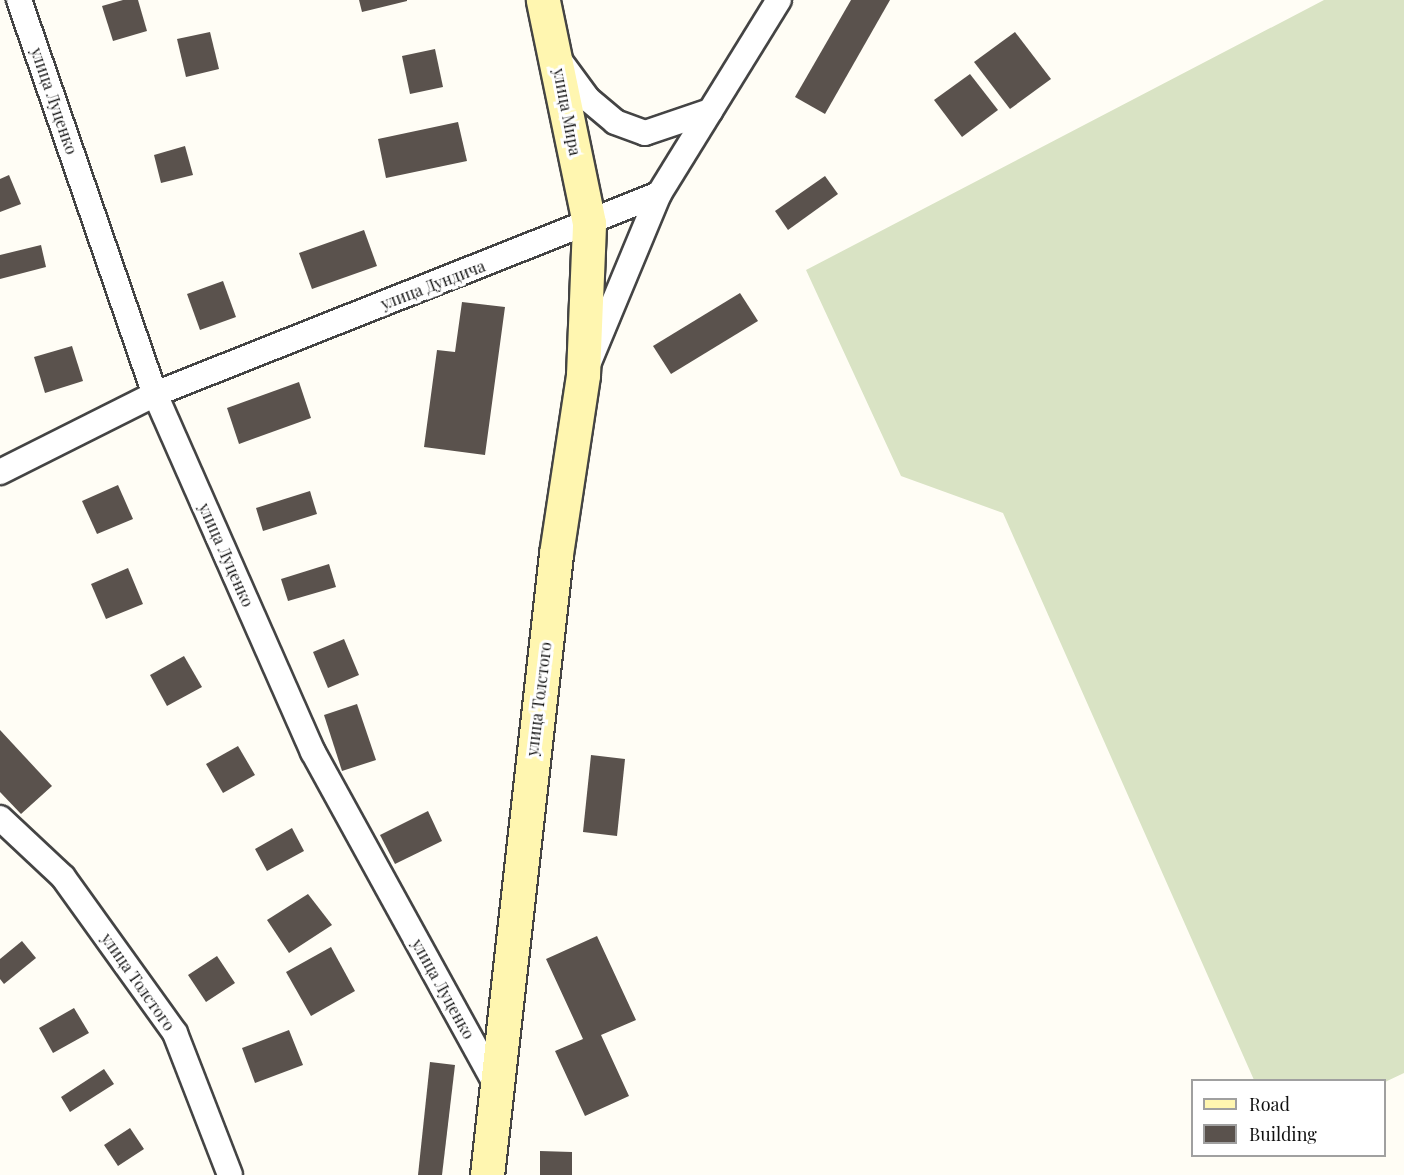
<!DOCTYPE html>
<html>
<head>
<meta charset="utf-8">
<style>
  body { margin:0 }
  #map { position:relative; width:1404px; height:1175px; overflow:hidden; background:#fffdf5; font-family:"Playfair Display",serif }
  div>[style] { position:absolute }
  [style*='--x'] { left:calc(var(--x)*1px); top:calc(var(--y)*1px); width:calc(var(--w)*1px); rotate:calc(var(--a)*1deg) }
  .cemetery>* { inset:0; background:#d9e3c4 }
  .building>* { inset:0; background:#5a524d }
  .roads { filter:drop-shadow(2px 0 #444) drop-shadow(-2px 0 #444) drop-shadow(0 2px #444) drop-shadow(0 -2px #444) }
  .street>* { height:24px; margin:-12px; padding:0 12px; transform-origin:12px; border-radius:12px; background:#fff }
  .secondary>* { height:33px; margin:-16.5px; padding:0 16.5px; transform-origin:16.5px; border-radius:16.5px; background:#fff6b0 }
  span { translate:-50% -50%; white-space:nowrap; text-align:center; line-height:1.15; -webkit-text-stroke:6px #fff; paint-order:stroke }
  .street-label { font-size:16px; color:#111 }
  .legend { position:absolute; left:1191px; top:1079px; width:195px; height:78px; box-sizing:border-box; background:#fff; border:2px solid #a0a0a0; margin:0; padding:8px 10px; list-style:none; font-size:18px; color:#111 }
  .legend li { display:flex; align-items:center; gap:12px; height:30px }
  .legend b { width:30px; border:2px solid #a0a0a0 }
</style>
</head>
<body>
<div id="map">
  <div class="cemetery">
    <div style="clip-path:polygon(1324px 0,1404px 0,1404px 1073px,1385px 1082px,1254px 1080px,1003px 513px,901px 476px,806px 270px)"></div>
  </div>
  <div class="building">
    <div style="clip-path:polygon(123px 0,138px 0,147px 31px,113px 41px,102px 6px)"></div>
    <div style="clip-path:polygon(359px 0,407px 0,407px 1px,362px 12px)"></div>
    <div style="clip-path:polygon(851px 0,890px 0,825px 114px,795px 97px)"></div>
    <div style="clip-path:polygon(210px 32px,219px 69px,186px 77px,177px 39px)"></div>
    <div style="clip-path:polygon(1015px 32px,1051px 79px,1010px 109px,974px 62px)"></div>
    <div style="clip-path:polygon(435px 49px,443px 87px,410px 94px,402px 56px)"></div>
    <div style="clip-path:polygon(970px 74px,998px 110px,962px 137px,934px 100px)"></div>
    <div style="clip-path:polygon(458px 122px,467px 161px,386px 178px,378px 139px)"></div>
    <div style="clip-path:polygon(185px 146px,193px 175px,161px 183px,154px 155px)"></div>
    <div style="clip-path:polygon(9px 175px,21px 204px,0 212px,0 179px)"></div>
    <div style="clip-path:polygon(825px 176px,838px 194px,788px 230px,775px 211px)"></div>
    <div style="clip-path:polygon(364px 230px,377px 266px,312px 289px,299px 253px)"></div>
    <div style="clip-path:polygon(41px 245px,46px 267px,0 279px,0 255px)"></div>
    <div style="clip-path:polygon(223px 281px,236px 317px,200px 330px,187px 294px)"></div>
    <div style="clip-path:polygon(740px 293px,758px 321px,671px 374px,653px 346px)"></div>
    <div style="clip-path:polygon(462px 302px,505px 307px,485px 455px,424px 447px,437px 350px,455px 352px)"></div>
    <div style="clip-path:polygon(72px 346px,83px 381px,45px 393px,34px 357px)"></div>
    <div style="clip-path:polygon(299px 382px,311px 418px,239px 444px,227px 408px)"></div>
    <div style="clip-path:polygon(118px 485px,133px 519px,97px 534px,82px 501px)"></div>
    <div style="clip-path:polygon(310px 491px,317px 514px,263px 531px,256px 508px)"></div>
    <div style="clip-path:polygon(329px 564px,336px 587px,288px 601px,281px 579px)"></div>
    <div style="clip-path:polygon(128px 568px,143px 604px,106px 619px,91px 584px)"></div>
    <div style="clip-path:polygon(344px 639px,359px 675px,328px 688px,313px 652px)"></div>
    <div style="clip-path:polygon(184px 656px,202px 687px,167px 706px,150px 675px)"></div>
    <div style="clip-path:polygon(357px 704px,376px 760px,342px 771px,324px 715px)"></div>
    <div style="clip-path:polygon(0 730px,52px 786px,21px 814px,0 792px)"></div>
    <div style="clip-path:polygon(238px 746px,255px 775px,223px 793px,206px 764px)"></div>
    <div style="clip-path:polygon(591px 755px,625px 759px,617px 836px,583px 832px)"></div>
    <div style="clip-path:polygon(428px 811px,442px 841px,395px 864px,380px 835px)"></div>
    <div style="clip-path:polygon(292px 828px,304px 851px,267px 871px,255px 849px)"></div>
    <div style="clip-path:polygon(308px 894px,332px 925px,289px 953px,267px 920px)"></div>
    <div style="clip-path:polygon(597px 936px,636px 1020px,601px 1035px,629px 1096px,585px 1116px,555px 1051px,583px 1039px,546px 959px)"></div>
    <div style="clip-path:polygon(22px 941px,36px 958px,4px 984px,0 979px,0 959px)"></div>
    <div style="clip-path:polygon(331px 947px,355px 991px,311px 1016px,286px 972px)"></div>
    <div style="clip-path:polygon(217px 956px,235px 983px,206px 1002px,188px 975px)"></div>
    <div style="clip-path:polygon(74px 1008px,89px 1033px,53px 1053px,39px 1028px)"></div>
    <div style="clip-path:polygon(289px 1030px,303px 1065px,255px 1083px,242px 1048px)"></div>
    <div style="clip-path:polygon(430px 1062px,455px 1065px,442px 1175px,418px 1175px)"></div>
    <div style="clip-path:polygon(104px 1069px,114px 1084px,70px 1112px,61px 1097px)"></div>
    <div style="clip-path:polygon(130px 1128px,144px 1149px,118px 1166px,104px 1145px)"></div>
    <div style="clip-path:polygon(540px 1151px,572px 1152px,572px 1175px,540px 1175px)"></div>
  </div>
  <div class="roads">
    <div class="street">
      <div style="--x:19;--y:0;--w:417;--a:71"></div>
      <div style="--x:155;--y:394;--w:391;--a:66.2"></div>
      <div style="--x:313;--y:752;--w:378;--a:61.2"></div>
      <div style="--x:558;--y:58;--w:51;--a:53.8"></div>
      <div style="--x:588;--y:99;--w:35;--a:40"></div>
      <div style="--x:615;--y:122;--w:32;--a:20"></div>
      <div style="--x:645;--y:133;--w:69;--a:-18.7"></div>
      <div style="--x:589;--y:362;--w:182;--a:-67.4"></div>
      <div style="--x:0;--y:472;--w:174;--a:-26.7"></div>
      <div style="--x:155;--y:394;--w:542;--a:-21.64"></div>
      <div style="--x:659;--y:194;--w:228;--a:-58.3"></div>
      <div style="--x:0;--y:818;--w:86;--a:43.1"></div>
      <div style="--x:63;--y:877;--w:192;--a:54.3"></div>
      <div style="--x:175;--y:1033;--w:152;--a:68.8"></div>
    </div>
    <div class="secondary">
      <div style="--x:487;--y:1175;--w:625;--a:-83.66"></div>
      <div style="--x:556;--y:554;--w:181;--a:-81.4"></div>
      <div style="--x:583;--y:375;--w:152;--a:-87.7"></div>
      <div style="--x:589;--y:223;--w:228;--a:-101.7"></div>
    </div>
  </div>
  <div class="street-label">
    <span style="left:54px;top:101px;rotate:71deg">улица Луценко</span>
    <span style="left:567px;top:112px;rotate:79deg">улица Мира</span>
    <span style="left:433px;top:285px;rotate:-21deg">улица Дундича</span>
    <span style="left:226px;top:555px;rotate:66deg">улица Луценко</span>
    <span style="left:539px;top:699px;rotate:-83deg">улица Толстого</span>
    <span style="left:138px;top:982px;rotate:55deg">улица Толстого</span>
    <span style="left:443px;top:989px;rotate:61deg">улица Луценко</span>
  </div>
  <ul class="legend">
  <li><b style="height:8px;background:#fff6b0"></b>Road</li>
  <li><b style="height:16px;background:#5a524d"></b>Building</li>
  </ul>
</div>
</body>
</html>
